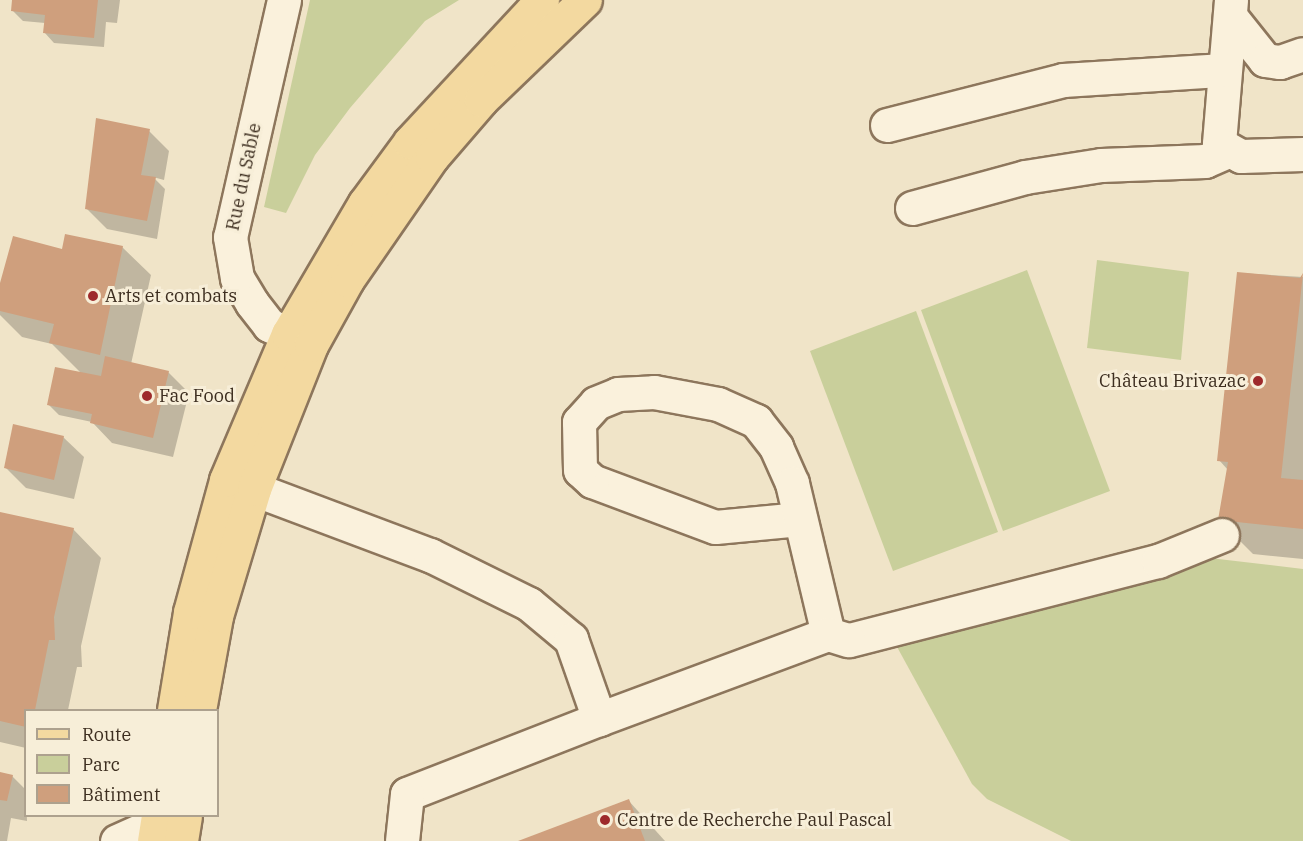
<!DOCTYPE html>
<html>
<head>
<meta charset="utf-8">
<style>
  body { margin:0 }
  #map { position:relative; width:1303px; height:841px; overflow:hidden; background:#f0e4c8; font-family:"IBM Plex Serif",serif }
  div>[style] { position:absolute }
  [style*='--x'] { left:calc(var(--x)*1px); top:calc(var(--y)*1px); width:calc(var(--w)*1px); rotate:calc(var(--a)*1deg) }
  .green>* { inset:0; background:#c9cf9b }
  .shadow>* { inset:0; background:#0003 }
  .building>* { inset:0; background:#cf9f7d }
  .roads { filter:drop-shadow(2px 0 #8d765c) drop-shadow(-2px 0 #8d765c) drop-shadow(0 2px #8d765c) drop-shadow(0 -2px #8d765c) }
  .minor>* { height:33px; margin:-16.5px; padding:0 16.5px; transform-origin:16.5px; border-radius:16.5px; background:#faf1dc }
  .major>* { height:33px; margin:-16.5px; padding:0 16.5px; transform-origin:16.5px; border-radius:16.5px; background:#f3d9a0 }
  .dots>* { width:16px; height:16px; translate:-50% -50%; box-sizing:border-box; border:3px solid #f7eed8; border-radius:50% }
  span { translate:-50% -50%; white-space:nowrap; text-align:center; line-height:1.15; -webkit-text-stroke:6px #f7eed8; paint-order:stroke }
  .street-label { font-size:18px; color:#3d2e20 }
  .poi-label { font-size:18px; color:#3d2e20 }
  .left { translate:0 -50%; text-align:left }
  .right { translate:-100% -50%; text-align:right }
  .legend { position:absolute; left:24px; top:709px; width:195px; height:108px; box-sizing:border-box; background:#f7eed8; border:2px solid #ada18e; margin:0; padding:8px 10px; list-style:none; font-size:18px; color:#3d2e20 }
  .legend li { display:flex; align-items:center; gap:12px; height:30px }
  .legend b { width:30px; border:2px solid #ada18e }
</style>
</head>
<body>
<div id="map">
  <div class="green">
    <div style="clip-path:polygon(310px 0,459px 0,425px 21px,350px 108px,315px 155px,286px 213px,264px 207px)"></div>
    <div style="clip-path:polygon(1097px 260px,1189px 272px,1181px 360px,1087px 348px)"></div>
    <div style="clip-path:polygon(1027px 270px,1110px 491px,1003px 531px,921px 310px)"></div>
    <div style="clip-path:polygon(916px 311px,998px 532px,893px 571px,810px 351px)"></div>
    <div style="clip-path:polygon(1201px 557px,1303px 569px,1303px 841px,1071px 841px,987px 799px,972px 784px,896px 645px)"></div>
  </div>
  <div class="shadow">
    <div style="clip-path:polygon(14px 0,120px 0,117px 23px,106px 22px,104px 47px,54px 43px,44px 32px,45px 23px,23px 21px,13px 11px)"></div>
    <div style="clip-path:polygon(149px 131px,169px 151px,164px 180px,153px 177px,165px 189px,157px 239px,107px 229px,87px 209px)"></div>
    <div style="clip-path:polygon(122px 247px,151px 275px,131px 364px,168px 372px,189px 393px,173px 457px,112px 443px,92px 422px,59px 415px,48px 404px,82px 374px,52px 344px,22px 337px,0 315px,0 288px,63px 251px)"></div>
    <div style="clip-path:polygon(1238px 273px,1303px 277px,1303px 559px,1253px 554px,1219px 520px,1228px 470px,1219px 460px)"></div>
    <div style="clip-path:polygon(63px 437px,84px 457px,74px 499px,26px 488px,6px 468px)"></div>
    <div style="clip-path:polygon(0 514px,73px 529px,101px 558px,81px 646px,82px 667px,77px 667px,68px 710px,26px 710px,26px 748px,0 742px)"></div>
    <div style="clip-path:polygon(0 774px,12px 776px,26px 790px,27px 821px,11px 818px,7px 841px,0 841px)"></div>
    <div style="clip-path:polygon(628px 800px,665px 841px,522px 841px)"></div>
  </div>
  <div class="building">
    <div style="clip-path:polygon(12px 0,98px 0,94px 38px,43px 33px,45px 15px,11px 11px)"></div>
    <div style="clip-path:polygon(96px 118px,150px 129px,141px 175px,156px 177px,147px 221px,85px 209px)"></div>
    <div style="clip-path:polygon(65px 234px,123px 246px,100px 355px,49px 343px,54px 324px,0 311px,0 283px,13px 236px,62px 249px)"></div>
    <div style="clip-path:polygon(1237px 272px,1300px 278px,1303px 273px,1281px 478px,1303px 480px,1303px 529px,1218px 520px,1228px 462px,1217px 461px)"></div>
    <div style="clip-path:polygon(105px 356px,169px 371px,153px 438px,90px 423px,92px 414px,47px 405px,55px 367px,101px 376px)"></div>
    <div style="clip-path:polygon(13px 424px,64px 436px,54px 480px,4px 468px)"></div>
    <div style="clip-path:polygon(0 512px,74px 528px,54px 617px,55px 640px,49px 640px,35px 710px,26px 710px,26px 727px,0 721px)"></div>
    <div style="clip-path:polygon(0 772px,13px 775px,7px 801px,0 800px)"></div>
    <div style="clip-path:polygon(629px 799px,645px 841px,518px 841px)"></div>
  </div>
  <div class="roads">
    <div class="minor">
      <div style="--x:284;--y:0;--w:243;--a:102.8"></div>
      <div style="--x:230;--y:237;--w:42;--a:80.3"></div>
      <div style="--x:237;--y:278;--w:29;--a:59"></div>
      <div style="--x:252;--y:303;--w:28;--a:52"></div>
      <div style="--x:269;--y:325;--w:21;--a:25"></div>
      <div style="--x:1231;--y:0;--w:144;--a:94.8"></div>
      <div style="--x:1219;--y:144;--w:25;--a:29"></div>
      <div style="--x:1241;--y:156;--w:62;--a:-1.8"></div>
      <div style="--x:1230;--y:16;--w:56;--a:51.5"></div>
      <div style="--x:1265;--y:60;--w:15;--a:8"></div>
      <div style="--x:1280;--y:62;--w:24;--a:-19"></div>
      <div style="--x:887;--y:125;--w:182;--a:-14.3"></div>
      <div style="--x:1063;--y:80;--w:161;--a:-3.6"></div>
      <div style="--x:912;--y:208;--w:117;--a:-15.3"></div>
      <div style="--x:1025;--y:177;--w:77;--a:-9"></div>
      <div style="--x:1101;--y:165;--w:104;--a:-2.2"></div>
      <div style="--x:1205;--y:161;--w:22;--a:-24"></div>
      <div style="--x:254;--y:489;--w:188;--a:20.6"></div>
      <div style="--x:430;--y:555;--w:110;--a:26.3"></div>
      <div style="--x:529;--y:604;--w:55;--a:39.8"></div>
      <div style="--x:571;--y:639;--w:85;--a:70.7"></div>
      <div style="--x:599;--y:719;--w:206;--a:158.7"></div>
      <div style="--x:407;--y:794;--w:47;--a:96.1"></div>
      <div style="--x:800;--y:519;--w:85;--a:174.6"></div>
      <div style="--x:715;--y:527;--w:131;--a:-159.5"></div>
      <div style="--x:592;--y:481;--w:16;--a:-137"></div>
      <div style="--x:580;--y:470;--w:48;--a:-91.2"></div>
      <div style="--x:579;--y:422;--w:25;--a:-48"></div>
      <div style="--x:596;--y:403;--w:24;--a:-22"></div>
      <div style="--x:618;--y:394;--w:36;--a:-3"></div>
      <div style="--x:654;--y:392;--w:65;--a:10.6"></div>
      <div style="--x:718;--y:404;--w:42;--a:24.1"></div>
      <div style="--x:756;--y:421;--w:33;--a:52"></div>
      <div style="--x:776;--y:447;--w:39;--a:66"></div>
      <div style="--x:792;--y:483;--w:155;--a:76.6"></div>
      <div style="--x:850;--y:640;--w:318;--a:-14.4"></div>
      <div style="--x:1158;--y:561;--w:69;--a:-22.1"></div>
      <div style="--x:599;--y:719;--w:244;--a:-20.4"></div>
      <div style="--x:828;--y:634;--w:21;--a:17"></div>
      <div style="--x:117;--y:841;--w:44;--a:-24.2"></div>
    </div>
    <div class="major">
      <div style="--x:174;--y:710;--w:99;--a:-80.7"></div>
      <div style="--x:190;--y:612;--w:137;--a:-74.7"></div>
      <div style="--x:226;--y:480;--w:159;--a:-67"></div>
      <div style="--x:288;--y:334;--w:152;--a:-59.6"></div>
      <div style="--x:365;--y:203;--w:76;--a:-53.6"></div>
      <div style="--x:410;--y:142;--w:194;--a:-47.1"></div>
      <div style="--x:199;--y:710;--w:96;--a:-79.7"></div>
      <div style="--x:216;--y:616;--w:133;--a:-73.3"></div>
      <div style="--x:254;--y:489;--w:155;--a:-68.4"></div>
      <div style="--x:311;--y:345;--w:74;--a:-61"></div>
      <div style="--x:347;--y:280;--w:150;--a:-55.4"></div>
      <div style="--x:432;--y:157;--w:75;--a:-49.3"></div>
      <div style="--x:481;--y:100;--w:144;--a:-43.9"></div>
      <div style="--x:154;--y:841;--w:25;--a:-81"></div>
      <div style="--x:181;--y:841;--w:25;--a:-81"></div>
    </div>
  </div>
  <div class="dots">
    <div style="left:93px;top:296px;background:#9e2a2b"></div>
    <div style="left:1258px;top:381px;background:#9e2a2b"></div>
    <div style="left:147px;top:396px;background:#9e2a2b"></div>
    <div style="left:605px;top:820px;background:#9e2a2b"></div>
  </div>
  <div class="street-label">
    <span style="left:244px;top:177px;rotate:-78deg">Rue du Sable</span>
  </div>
  <div class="poi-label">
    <span class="left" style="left:105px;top:296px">Arts et combats</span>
    <span class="right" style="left:1246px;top:381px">Château Brivazac</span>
    <span class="left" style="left:159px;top:396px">Fac Food</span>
    <span class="left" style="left:617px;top:820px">Centre de Recherche Paul Pascal</span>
  </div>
  <ul class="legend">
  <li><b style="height:8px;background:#f3d9a0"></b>Route</li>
  <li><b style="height:16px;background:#c9cf9b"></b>Parc</li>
  <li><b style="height:16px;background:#cf9f7d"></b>Bâtiment</li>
  </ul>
</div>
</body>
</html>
